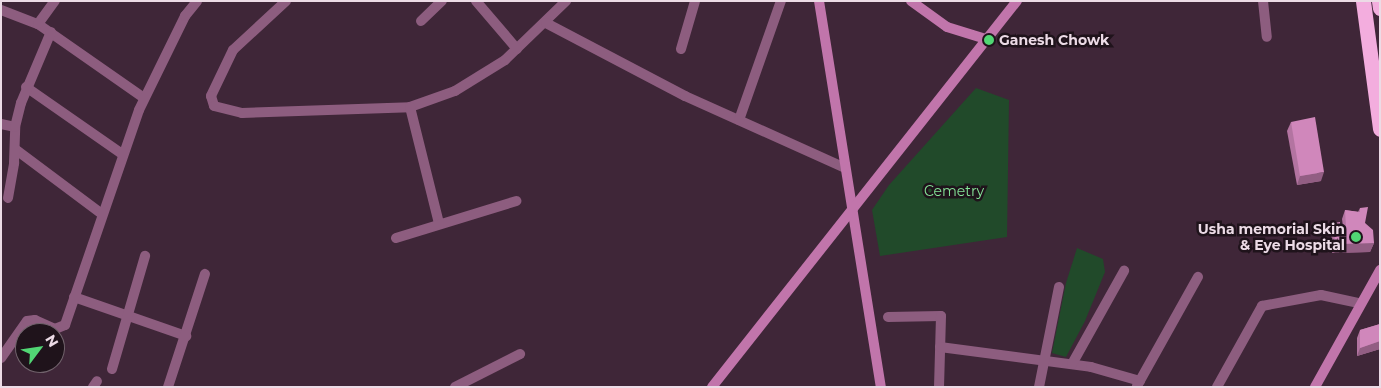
<!DOCTYPE html>
<html>
<head>
<meta charset="utf-8">
<style>
  body { margin:0 }
  #map { position:relative; width:1381px; height:388px; overflow:hidden; background:#3f2638; font-family:Montserrat,sans-serif }
  div>[style] { position:absolute }
  [style*='--x'] { left:calc(var(--x)*1px); top:calc(var(--y)*1px); width:calc(var(--w)*1px); rotate:calc(var(--a)*1deg) }
  .green>* { inset:0; background:#214a2a }
  .street>* { height:10px; margin:-5px; padding:0 5px; transform-origin:5px; border-radius:5px; background:#8d5d7f }
  .secondary>* { height:10px; margin:-5px; padding:0 5px; transform-origin:5px; border-radius:5px; background:#c175ab }
  .highway>* { height:15px; margin:-7.5px; padding:0 7.5px; transform-origin:7.5px; border-radius:7.5px; background:#f3adde }
  .wall>* { inset:0; background:#b374a1 }
  .shaded-wall>* { inset:0; background:#925e83 }
  .building>* { inset:0; background:#d087bb }
  .dots>* { width:14px; height:14px; translate:-50% -50%; box-sizing:border-box; border:2px solid #1f131b; border-radius:50% }
  span { translate:-50% -50%; white-space:nowrap; text-align:center; line-height:1.15; -webkit-text-stroke:5px #1f131b; paint-order:stroke }
  .poi-label { font-size:14px; color:#ecdbe6; font-weight:700 }
  .left { translate:0 -50%; text-align:left }
  .right { translate:-100% -50%; text-align:right }
  .park-label { font-size:14px; color:#85e598 }
  .frame { position:absolute; inset:0; border:2px solid #ecdbe6; pointer-events:none }
  .north { position:absolute; left:15px; top:323px; width:50px; height:50px; box-sizing:border-box; background:#1f131b; border:1px solid #71636c; border-radius:50%; rotate:59deg; font-size:14px; font-weight:700; line-height:20px; text-align:center; color:#ecdbe6 }
  .north::after { content:''; display:block; margin:auto; width:18px; height:22px; background:#51d674; clip-path:polygon(50% 0,100% 100%,50% 72%,0 100%) }
</style>
</head>
<body>
<div id="map">
  <div class="green">
    <div style="clip-path:polygon(976px 88px,1009px 100px,1007px 237px,880px 256px,872px 210px,889px 185px)"></div>
    <div style="clip-path:polygon(1077px 248px,1103px 259px,1105px 272px,1085px 321px,1066px 357px,1052px 353px,1066px 283px)"></div>
  </div>
  <div class="street">
    <div style="--x:286;--y:1;--w:72;--a:137.2"></div>
    <div style="--x:233;--y:50;--w:51;--a:115.6"></div>
    <div style="--x:211;--y:96;--w:10;--a:73"></div>
    <div style="--x:214;--y:106;--w:29;--a:14"></div>
    <div style="--x:242;--y:113;--w:168;--a:-2"></div>
    <div style="--x:410;--y:107;--w:48;--a:-19.6"></div>
    <div style="--x:455;--y:91;--w:59;--a:-31.8"></div>
    <div style="--x:505;--y:60;--w:85;--a:-44"></div>
    <div style="--x:476;--y:1;--w:63;--a:49.5"></div>
    <div style="--x:1263;--y:1;--w:36;--a:84"></div>
    <div style="--x:1;--y:10;--w:40;--a:21"></div>
    <div style="--x:38;--y:24;--w:129;--a:34.9"></div>
    <div style="--x:421;--y:21;--w:29;--a:-44"></div>
    <div style="--x:546;--y:23;--w:157;--a:27.7"></div>
    <div style="--x:685;--y:96;--w:175;--a:24.2"></div>
    <div style="--x:38;--y:24;--w:29;--a:-54"></div>
    <div style="--x:681;--y:49;--w:50;--a:-73.7"></div>
    <div style="--x:26;--y:87;--w:117;--a:34.9"></div>
    <div style="--x:410;--y:107;--w:120;--a:76"></div>
    <div style="--x:739;--y:120;--w:126;--a:-70.6"></div>
    <div style="--x:1;--y:124;--w:14;--a:12"></div>
    <div style="--x:15;--y:149;--w:109;--a:36.8"></div>
    <div style="--x:8;--y:198;--w:36;--a:-80"></div>
    <div style="--x:14;--y:163;--w:36;--a:-88"></div>
    <div style="--x:15;--y:127;--w:25;--a:-76"></div>
    <div style="--x:21;--y:103;--w:77;--a:-67.1"></div>
    <div style="--x:396;--y:238;--w:126;--a:-17.1"></div>
    <div style="--x:74;--y:297;--w:119;--a:19.2"></div>
    <div style="--x:888;--y:317;--w:53;--a:-1.1"></div>
    <div style="--x:941;--y:316;--w:71;--a:91.6"></div>
    <div style="--x:940;--y:347;--w:152;--a:7.5"></div>
    <div style="--x:1091;--y:367;--w:51;--a:15.9"></div>
    <div style="--x:1;--y:358;--w:45;--a:-54.9"></div>
    <div style="--x:27;--y:321;--w:8;--a:-7"></div>
    <div style="--x:35;--y:320;--w:22;--a:24"></div>
    <div style="--x:55;--y:329;--w:11;--a:-22"></div>
    <div style="--x:65;--y:325;--w:227;--a:-71"></div>
    <div style="--x:139;--y:110;--w:105;--a:-63.9"></div>
    <div style="--x:185;--y:16;--w:19;--a:-51"></div>
    <div style="--x:1072;--y:364;--w:107;--a:-60.8"></div>
    <div style="--x:112;--y:369;--w:118;--a:-73.7"></div>
    <div style="--x:1137;--y:386;--w:125;--a:-60.8"></div>
    <div style="--x:93;--y:387;--w:7;--a:-56"></div>
    <div style="--x:168;--y:387;--w:119;--a:-71.9"></div>
    <div style="--x:455;--y:387;--w:73;--a:-26.9"></div>
    <div style="--x:1039;--y:387;--w:102;--a:-78.7"></div>
    <div style="--x:1217;--y:387;--w:93;--a:-60.9"></div>
    <div style="--x:1262;--y:306;--w:60;--a:-10.6"></div>
    <div style="--x:1321;--y:295;--w:40;--a:12"></div>
  </div>
  <div class="secondary">
    <div style="--x:819;--y:1;--w:391;--a:80.9"></div>
    <div style="--x:911;--y:1;--w:44;--a:35.8"></div>
    <div style="--x:947;--y:27;--w:44;--a:17.2"></div>
    <div style="--x:712;--y:387;--w:492;--a:-51.7"></div>
    <div style="--x:1315;--y:387;--w:134;--a:-60.9"></div>
  </div>
  <div class="highway">
    <div style="--x:1363;--y:1;--w:129;--a:82.4"></div>
    <div style="--x:1379;--y:1;--w:7;--a:82"></div>
  </div>
  <div class="wall">
    <div style="clip-path:polygon(1291px 122px,1321px 181px,1297px 185px,1287px 131px)"></div>
    <div style="clip-path:polygon(1360px 208px,1365px 223px,1374px 243px,1370px 252px,1332px 253px,1331px 231px,1334px 223px,1340px 227px,1343px 227px,1342px 219px,1345px 210px,1358px 212px)"></div>
    <div style="clip-path:polygon(1380px 324px,1380px 349px,1357px 356px,1357px 338px,1360px 330px)"></div>
  </div>
  <div class="shaded-wall">
    <div style="clip-path:polygon(1324px 172px,1321px 181px,1297px 185px,1300px 176px)"></div>
    <div style="clip-path:polygon(1374px 243px,1370px 252px,1332px 253px,1335px 244px)"></div>
    <div style="clip-path:polygon(1380px 341px,1380px 349px,1357px 356px,1360px 348px)"></div>
  </div>
  <div class="building">
    <div style="clip-path:polygon(1315px 117px,1324px 172px,1300px 176px,1291px 122px)"></div>
    <div style="clip-path:polygon(1368px 207px,1365px 223px,1373px 230px,1374px 243px,1335px 244px,1334px 223px,1340px 222px,1340px 227px,1346px 227px,1345px 210px,1360px 212px,1360px 208px)"></div>
    <div style="clip-path:polygon(1380px 324px,1380px 341px,1360px 348px,1360px 330px)"></div>
  </div>
  <div class="dots">
    <div style="left:989px;top:40px;background:#51d674"></div>
    <div style="left:1356px;top:237px;background:#51d674"></div>
  </div>
  <div class="poi-label">
    <span class="left" style="left:999px;top:40px">Ganesh Chowk</span>
    <span class="right" style="left:1345px;top:237px">Usha memorial Skin<br>&amp; Eye Hospital</span>
  </div>
  <div class="park-label">
    <span style="left:954px;top:191px">Cemetry</span>
  </div>
  <div class="frame"></div>
  <div class="north">N</div>
</div>
</body>
</html>
